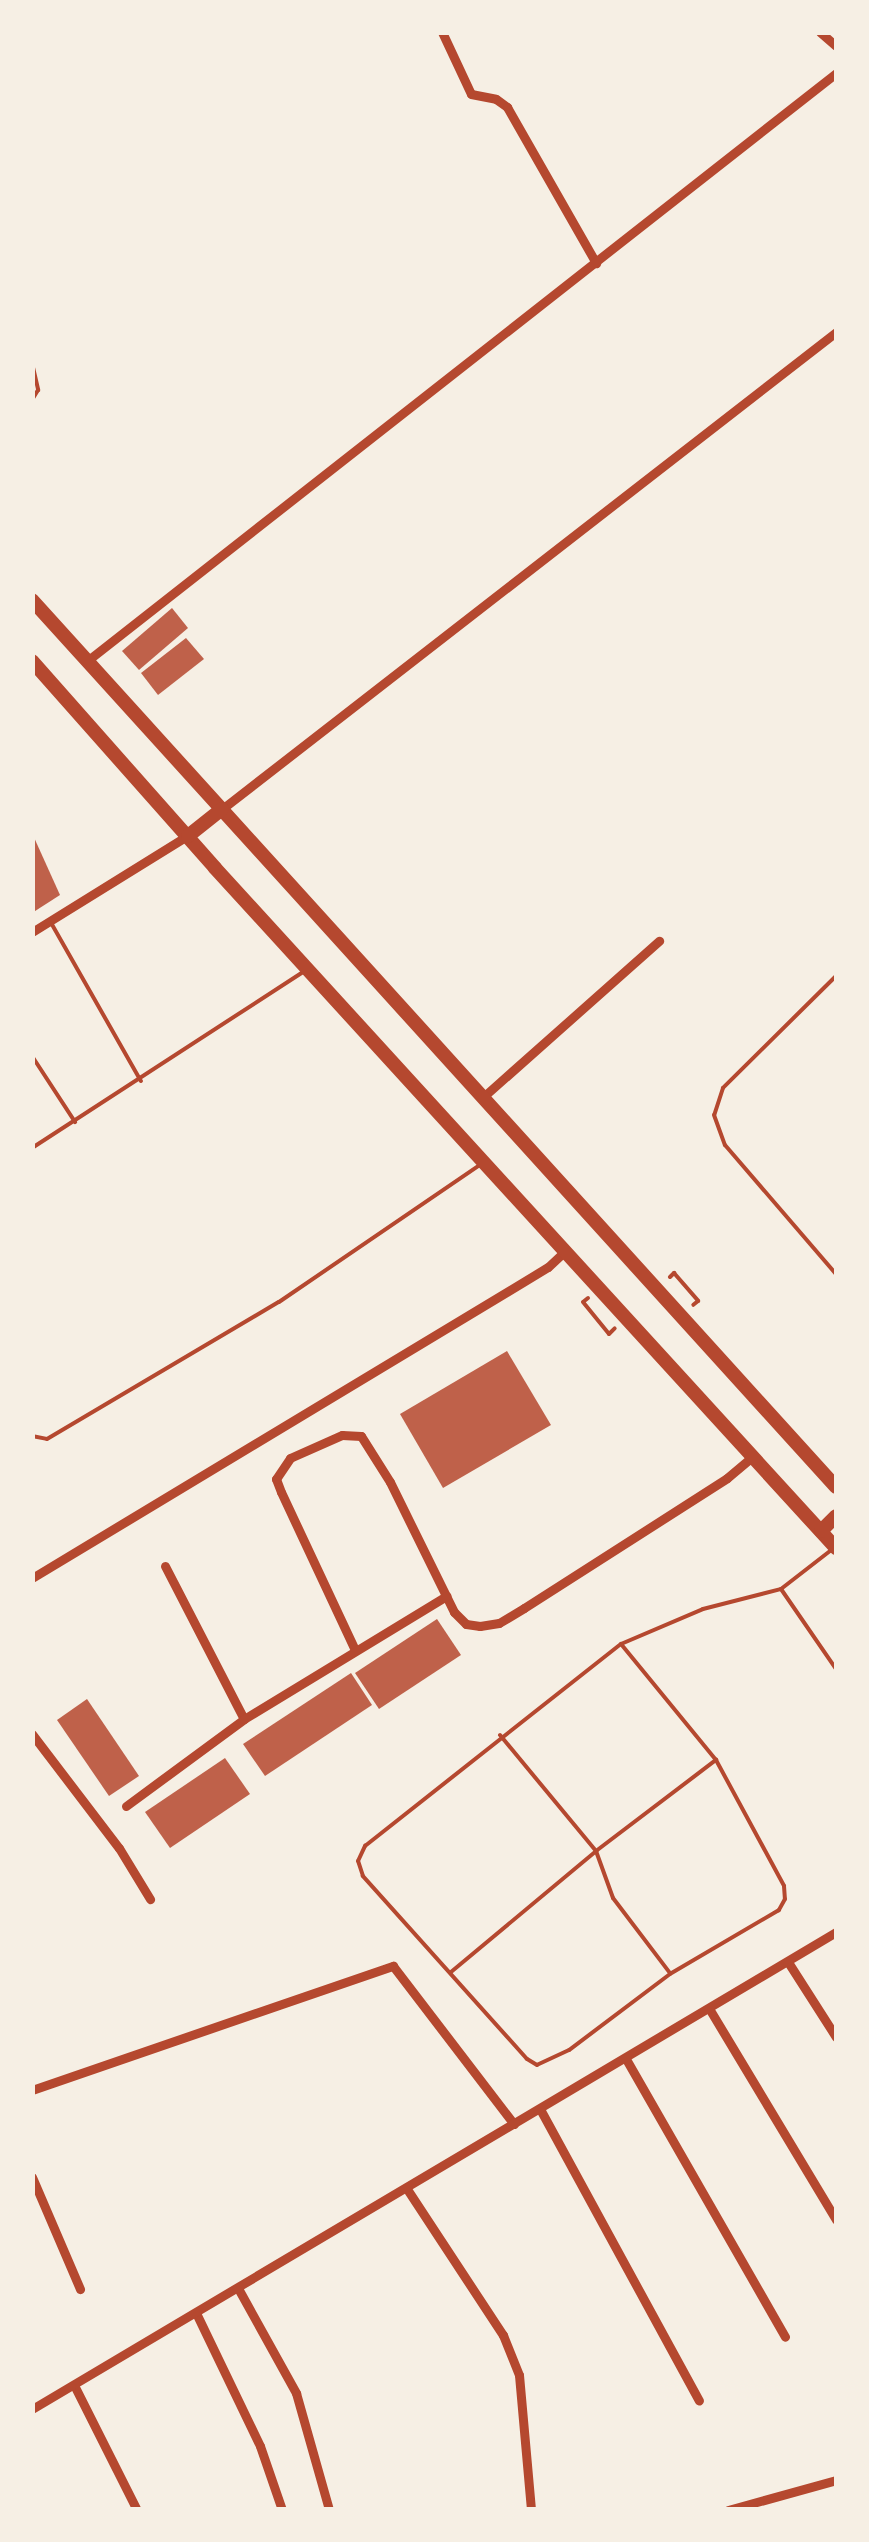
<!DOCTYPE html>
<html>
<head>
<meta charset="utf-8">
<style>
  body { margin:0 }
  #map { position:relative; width:869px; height:2542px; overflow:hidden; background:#f6efe4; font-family:"Sofia Sans Condensed",sans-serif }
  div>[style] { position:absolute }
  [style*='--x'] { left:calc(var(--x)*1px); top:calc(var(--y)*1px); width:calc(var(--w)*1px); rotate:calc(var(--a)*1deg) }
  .building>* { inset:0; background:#bf614a }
  .path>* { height:4px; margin:-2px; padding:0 2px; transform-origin:2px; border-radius:2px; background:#b5482f }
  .service>* { height:4px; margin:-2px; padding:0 2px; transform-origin:2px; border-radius:2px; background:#b5482f }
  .minor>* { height:9px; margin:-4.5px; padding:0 4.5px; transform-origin:4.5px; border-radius:4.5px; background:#b5482f }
  .primary>* { height:14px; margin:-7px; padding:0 7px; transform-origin:7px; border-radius:7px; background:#b5482f }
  span { translate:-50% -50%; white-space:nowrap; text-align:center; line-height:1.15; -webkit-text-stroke:10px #f6efe4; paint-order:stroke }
  .frame { position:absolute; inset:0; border:35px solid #f6efe4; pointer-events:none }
</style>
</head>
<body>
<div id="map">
  <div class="building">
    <div style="clip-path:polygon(172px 608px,188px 628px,139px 670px,122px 651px)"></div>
    <div style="clip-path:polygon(186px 638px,204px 659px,158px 695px,141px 673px)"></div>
    <div style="clip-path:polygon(32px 833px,60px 895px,32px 913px)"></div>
    <div style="clip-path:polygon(507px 1351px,551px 1425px,443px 1488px,400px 1414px)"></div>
    <div style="clip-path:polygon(437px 1619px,461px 1655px,379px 1709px,355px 1673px)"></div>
    <div style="clip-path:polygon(351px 1673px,372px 1705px,265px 1776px,243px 1744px)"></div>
    <div style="clip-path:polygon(87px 1699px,139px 1776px,109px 1796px,57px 1720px)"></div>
    <div style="clip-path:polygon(225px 1758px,250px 1794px,170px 1848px,145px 1812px)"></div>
  </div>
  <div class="path">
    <div style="--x:670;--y:1277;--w:6;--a:-45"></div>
    <div style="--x:674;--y:1273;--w:37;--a:49"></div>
    <div style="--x:698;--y:1301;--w:6;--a:141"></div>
    <div style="--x:588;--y:1298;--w:6;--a:141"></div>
    <div style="--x:583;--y:1302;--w:41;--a:50.9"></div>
    <div style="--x:609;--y:1334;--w:8;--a:-45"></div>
  </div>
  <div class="service">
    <div style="--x:32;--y:363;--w:28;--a:77"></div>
    <div style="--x:38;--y:390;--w:12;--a:121"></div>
    <div style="--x:50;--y:921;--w:184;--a:60.4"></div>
    <div style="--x:836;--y:976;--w:159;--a:135.3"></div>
    <div style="--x:723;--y:1088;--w:28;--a:108"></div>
    <div style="--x:714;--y:1115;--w:32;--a:70"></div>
    <div style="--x:725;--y:1145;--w:170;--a:49.3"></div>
    <div style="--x:32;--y:1056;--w:79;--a:56.9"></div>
    <div style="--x:32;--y:1148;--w:325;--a:-33"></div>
    <div style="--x:32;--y:1436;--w:15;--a:11"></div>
    <div style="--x:47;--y:1439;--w:269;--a:-30.6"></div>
    <div style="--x:279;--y:1302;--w:245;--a:-34.3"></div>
    <div style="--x:781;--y:1589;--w:97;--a:55.5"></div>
    <div style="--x:621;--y:1644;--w:150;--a:50.7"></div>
    <div style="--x:716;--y:1760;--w:143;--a:61.6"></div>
    <div style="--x:784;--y:1886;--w:13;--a:86"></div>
    <div style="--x:785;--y:1899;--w:13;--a:119"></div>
    <div style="--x:779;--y:1910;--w:126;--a:149.6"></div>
    <div style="--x:670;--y:1974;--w:126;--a:143"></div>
    <div style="--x:569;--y:2050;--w:35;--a:155"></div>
    <div style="--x:537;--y:2065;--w:12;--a:-149"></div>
    <div style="--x:527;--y:2059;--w:246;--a:-131.9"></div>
    <div style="--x:363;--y:1876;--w:16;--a:-108"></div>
    <div style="--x:358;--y:1861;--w:17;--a:-65"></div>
    <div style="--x:365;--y:1846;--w:326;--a:-38.3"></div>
    <div style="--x:621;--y:1644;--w:89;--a:-23.1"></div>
    <div style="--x:703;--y:1609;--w:81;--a:-14.4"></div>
    <div style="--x:781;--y:1589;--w:62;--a:-37.8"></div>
    <div style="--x:500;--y:1735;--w:151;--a:50.4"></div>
    <div style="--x:596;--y:1851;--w:50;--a:70.1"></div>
    <div style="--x:613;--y:1898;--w:94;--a:52.8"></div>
    <div style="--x:451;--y:1972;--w:189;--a:-39.8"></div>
    <div style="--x:596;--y:1851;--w:151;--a:-37.2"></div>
  </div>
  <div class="minor">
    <div style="--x:442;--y:32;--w:68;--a:64.9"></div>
    <div style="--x:471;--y:94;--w:25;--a:11"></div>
    <div style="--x:496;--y:99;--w:14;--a:36"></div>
    <div style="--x:507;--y:107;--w:180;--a:60.3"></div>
    <div style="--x:820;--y:32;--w:21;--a:41"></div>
    <div style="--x:87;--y:661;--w:952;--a:-38.13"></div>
    <div style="--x:222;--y:809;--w:778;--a:-37.84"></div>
    <div style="--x:32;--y:932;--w:182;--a:-31.8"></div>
    <div style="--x:482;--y:1098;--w:237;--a:-41.6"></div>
    <div style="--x:165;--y:1566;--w:172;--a:62.7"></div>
    <div style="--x:32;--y:1578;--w:602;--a:-31.08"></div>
    <div style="--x:548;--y:1267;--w:23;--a:-43"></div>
    <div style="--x:355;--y:1650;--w:174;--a:-115.1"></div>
    <div style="--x:281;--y:1492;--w:14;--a:-111"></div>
    <div style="--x:276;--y:1479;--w:25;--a:-56"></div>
    <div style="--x:290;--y:1458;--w:57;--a:-23.9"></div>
    <div style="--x:342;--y:1435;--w:19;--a:3"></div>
    <div style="--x:361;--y:1436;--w:54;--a:57.8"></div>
    <div style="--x:390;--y:1482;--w:145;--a:63.8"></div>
    <div style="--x:454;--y:1612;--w:17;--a:45"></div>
    <div style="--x:466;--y:1624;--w:14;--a:8"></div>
    <div style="--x:480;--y:1626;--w:19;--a:-9"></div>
    <div style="--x:499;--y:1623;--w:29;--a:-31"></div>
    <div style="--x:524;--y:1608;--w:241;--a:-32.6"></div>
    <div style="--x:727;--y:1478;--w:33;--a:-40"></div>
    <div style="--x:32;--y:1734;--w:143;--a:52.7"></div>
    <div style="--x:119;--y:1848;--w:60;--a:58.7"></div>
    <div style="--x:126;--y:1806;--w:147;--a:-36.4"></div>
    <div style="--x:244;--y:1719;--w:237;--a:-31.3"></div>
    <div style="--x:788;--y:1962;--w:89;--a:57.4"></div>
    <div style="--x:710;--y:2010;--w:245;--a:59"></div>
    <div style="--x:626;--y:2059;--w:320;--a:60.2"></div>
    <div style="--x:32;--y:2090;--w:382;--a:-19"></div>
    <div style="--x:393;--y:1966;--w:199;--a:52.6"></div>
    <div style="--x:540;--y:2109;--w:332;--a:61.4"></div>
    <div style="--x:32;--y:2177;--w:122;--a:66.8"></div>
    <div style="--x:407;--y:2189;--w:175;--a:56.7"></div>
    <div style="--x:503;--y:2335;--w:43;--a:68.2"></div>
    <div style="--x:519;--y:2375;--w:136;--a:84.9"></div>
    <div style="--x:239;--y:2290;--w:118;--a:61"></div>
    <div style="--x:296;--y:2393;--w:122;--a:74.2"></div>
    <div style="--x:197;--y:2315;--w:145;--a:64.3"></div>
    <div style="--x:260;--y:2446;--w:68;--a:71"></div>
    <div style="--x:74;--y:2385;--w:140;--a:63.3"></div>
    <div style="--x:32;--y:2409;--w:935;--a:-30.68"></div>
    <div style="--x:728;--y:2510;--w:112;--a:-15.5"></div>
  </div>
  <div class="primary">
    <div style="--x:32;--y:600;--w:1197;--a:47.81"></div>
    <div style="--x:32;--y:661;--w:276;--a:48.5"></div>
    <div style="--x:215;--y:868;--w:921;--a:47.6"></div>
    <div style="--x:188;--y:836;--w:43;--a:-38.5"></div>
    <div style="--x:821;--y:1531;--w:21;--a:-45"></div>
  </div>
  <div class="frame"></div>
</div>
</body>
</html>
